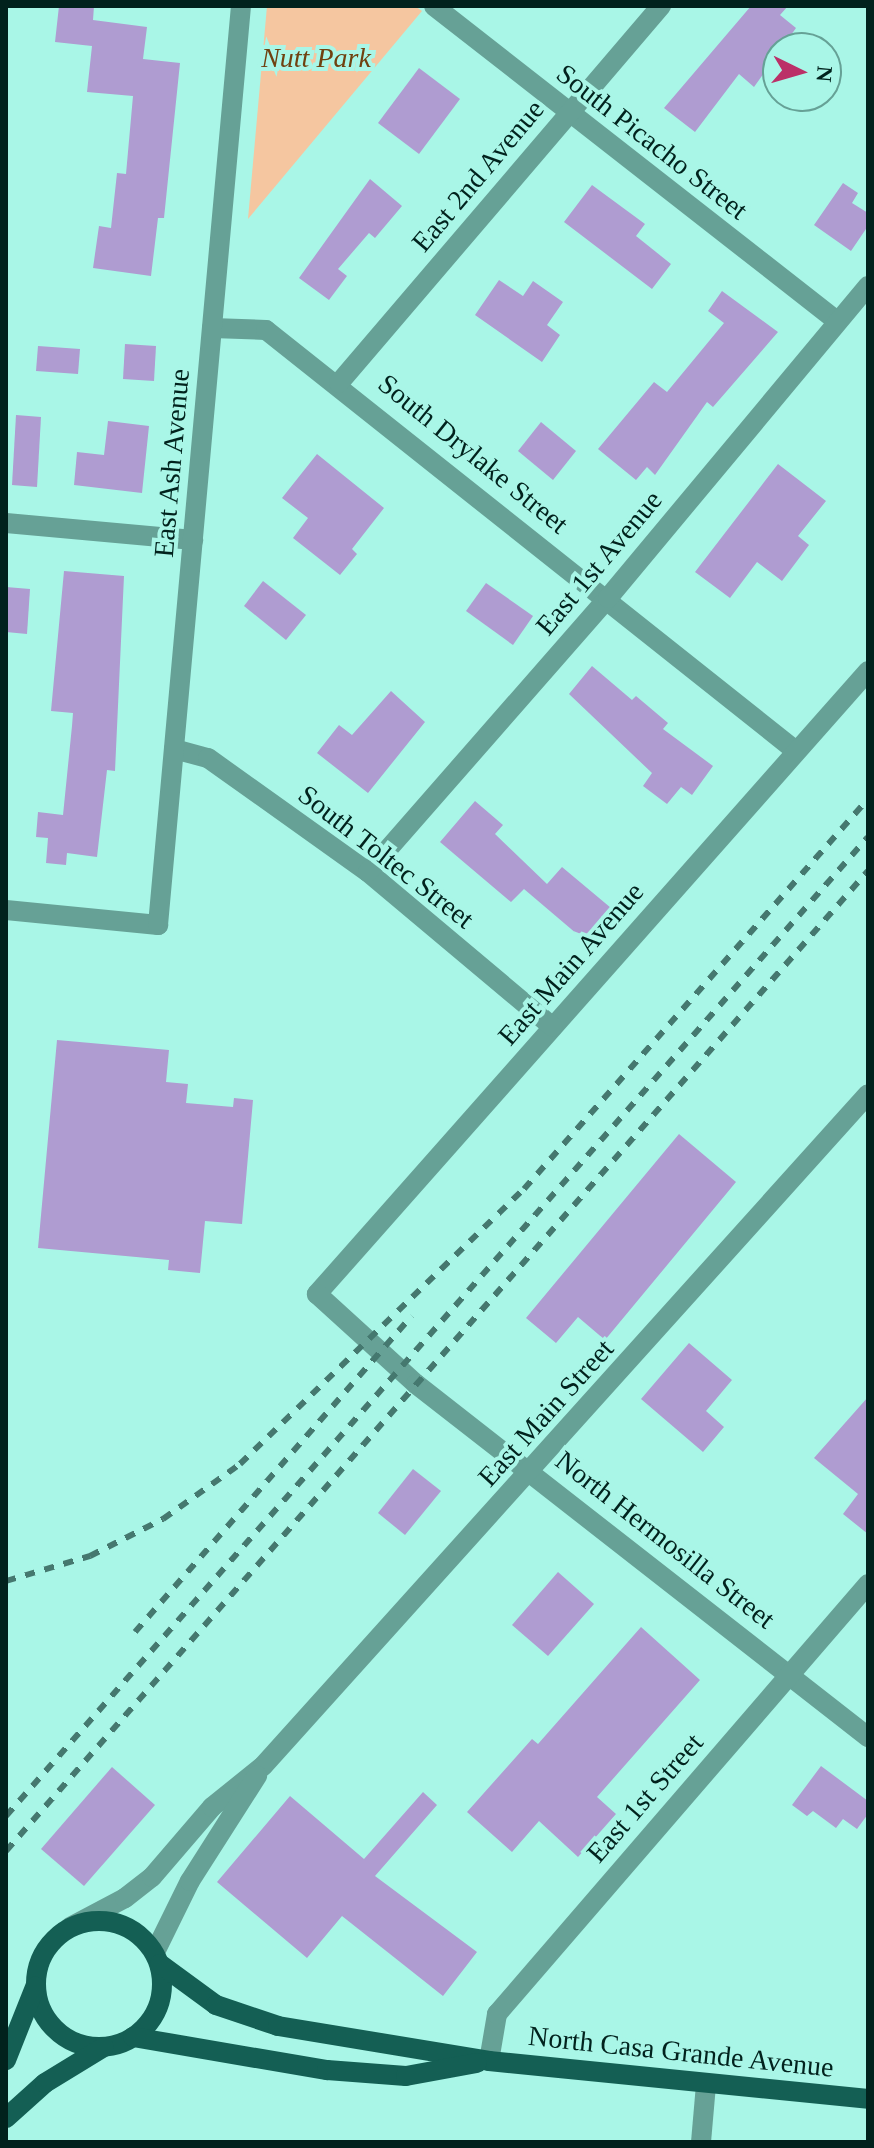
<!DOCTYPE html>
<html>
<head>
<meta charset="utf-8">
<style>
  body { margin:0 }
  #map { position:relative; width:874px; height:2148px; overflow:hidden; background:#a9f6e7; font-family:"Times New Roman",serif }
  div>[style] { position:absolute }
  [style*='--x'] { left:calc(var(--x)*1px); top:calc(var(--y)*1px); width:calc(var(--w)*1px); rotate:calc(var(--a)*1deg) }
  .green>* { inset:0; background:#f5c6a0 }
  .building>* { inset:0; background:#af9cd1 }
  .minor>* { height:20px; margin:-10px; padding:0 10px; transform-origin:10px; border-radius:10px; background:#66a196 }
  .primary>* { height:20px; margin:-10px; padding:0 10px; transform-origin:10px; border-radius:10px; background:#145f54 }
  .primary>.ring { margin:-10px; padding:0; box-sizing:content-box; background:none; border:20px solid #145f54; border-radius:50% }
  .rail>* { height:6px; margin-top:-3px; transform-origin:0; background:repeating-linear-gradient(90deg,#45786f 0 10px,transparent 0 20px) }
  span { translate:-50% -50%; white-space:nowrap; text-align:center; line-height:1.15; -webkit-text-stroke:8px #a9f6e7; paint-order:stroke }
  .park-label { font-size:28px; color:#704110; font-style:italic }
  .street-label { font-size:28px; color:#01221d }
  .frame { position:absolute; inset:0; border:8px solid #01221d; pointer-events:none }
  .north { position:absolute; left:762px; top:32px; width:80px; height:80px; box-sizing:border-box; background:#a9f6e7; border:2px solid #66a196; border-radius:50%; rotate:95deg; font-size:22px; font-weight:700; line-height:32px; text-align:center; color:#01221d }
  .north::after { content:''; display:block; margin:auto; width:28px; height:36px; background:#bb3068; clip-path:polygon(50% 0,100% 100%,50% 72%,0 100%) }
</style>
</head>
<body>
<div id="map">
  <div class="green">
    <div style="clip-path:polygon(267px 6px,415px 6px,422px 11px,248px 219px)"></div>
  </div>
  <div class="building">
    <div style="clip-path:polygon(59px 6px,94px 6px,93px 20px,147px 27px,143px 59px,180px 63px,164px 218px,158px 218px,151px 276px,93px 268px,99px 226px,111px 228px,117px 173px,126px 174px,133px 96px,87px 92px,92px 46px,55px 42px)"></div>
    <div style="clip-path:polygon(751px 6px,788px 6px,780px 15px,796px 28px,754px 87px,739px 74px,695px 132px,664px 108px)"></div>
    <div style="clip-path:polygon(419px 68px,460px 99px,419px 154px,378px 123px)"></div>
    <div style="clip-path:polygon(370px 179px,402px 206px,375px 238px,369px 233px,338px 269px,347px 276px,329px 300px,299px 278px)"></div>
    <div style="clip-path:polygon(843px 183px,858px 193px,852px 203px,868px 213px,868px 226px,851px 251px,814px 225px)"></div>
    <div style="clip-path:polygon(592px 185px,645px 224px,636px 236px,671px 264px,652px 289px,564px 222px)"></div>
    <div style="clip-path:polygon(499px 280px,523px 296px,533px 281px,563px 302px,547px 325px,560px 335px,542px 362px,475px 315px)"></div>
    <div style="clip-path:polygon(722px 291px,778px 332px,713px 407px,707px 402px,655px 475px,647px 467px,636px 480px,598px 449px,654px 382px,667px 392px,724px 323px,708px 311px)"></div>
    <div style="clip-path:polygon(125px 344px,156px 346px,154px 381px,123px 379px)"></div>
    <div style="clip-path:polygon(38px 346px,80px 349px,78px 374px,36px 371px)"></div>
    <div style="clip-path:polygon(16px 415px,41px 417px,37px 487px,12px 485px)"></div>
    <div style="clip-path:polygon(108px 421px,149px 426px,142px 493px,74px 485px,77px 452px,104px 455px)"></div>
    <div style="clip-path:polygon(541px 422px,576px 451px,553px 480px,518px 451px)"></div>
    <div style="clip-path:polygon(317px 454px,384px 508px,352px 549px,357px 554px,340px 575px,293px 538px,308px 518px,282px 498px)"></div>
    <div style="clip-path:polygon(778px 464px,826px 501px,798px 536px,809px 545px,782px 581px,757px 562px,730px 598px,695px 572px)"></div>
    <div style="clip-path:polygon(64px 571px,124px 576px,115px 771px,107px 770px,97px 857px,67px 853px,66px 865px,46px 863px,48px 838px,36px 837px,38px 812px,63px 815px,72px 726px,73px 713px,51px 711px)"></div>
    <div style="clip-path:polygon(263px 581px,306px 615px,286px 640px,244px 606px)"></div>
    <div style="clip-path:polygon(486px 583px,533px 616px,513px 645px,466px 611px)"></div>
    <div style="clip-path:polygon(6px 587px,30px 589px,27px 634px,6px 632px)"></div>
    <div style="clip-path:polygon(592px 666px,632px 700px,636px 696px,668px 723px,663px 729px,713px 766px,692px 795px,681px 787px,667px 804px,643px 786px,652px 773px,569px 694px)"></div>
    <div style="clip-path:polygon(391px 691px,425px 722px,368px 793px,317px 753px,339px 725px,352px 735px)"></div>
    <div style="clip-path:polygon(475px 801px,503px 825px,495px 834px,547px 884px,562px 867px,611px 908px,584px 940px,524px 889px,511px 902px,440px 842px)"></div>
    <div style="clip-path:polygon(57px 1040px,169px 1050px,166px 1082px,188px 1084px,186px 1103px,233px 1107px,234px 1098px,253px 1100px,242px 1224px,205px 1221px,200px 1273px,168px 1270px,169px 1260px,38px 1248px)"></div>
    <div style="clip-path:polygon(679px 1134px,736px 1182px,605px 1340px,578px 1317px,556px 1343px,526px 1318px)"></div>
    <div style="clip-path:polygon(689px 1343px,732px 1380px,706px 1411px,724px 1427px,703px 1452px,641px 1399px)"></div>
    <div style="clip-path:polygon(868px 1397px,868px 1534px,843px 1514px,858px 1494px,814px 1458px)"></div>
    <div style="clip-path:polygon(413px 1469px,441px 1491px,405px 1535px,378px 1513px)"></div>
    <div style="clip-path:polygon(558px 1572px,594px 1604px,548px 1656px,512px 1625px)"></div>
    <div style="clip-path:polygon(641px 1627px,700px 1680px,597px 1797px,616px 1814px,578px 1857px,539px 1821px,512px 1852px,467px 1812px,532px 1739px,538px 1744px)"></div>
    <div style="clip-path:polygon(821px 1766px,868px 1801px,868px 1814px,857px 1829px,843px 1819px,836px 1828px,813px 1811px,807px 1816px,792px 1805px)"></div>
    <div style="clip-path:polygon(112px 1767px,155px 1805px,84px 1886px,41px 1849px)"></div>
    <div style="clip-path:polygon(423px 1792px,437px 1805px,375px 1876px,477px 1952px,443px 1996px,342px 1916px,307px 1958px,217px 1882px,290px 1796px,364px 1859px)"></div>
  </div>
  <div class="minor">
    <div style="--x:434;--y:6;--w:512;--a:38.01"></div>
    <div style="--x:212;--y:328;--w:54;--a:2.1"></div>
    <div style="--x:266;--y:330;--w:677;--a:38.46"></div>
    <div style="--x:339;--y:383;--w:496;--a:-49.5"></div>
    <div style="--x:6;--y:523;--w:188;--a:5.2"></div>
    <div style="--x:868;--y:671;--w:832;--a:131.49"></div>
    <div style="--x:317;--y:1294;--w:134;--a:42.3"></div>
    <div style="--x:416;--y:1384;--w:574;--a:37.99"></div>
    <div style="--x:174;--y:749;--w:35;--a:15"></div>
    <div style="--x:208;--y:758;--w:196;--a:35.5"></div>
    <div style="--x:368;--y:872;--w:241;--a:40"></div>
    <div style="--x:368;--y:872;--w:364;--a:-48.8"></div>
    <div style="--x:608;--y:598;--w:406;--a:-50.2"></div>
    <div style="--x:6;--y:910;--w:153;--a:5.6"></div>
    <div style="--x:158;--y:925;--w:923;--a:-84.84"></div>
    <div style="--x:70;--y:1927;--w:62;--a:-27.8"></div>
    <div style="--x:125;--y:1898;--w:34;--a:-38"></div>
    <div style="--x:152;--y:1877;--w:92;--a:-49.4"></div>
    <div style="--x:212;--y:1807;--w:65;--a:-38.8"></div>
    <div style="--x:263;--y:1766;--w:904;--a:-48"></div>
    <div style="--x:155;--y:1952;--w:79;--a:-63.8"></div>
    <div style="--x:190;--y:1881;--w:125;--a:-57.5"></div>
    <div style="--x:489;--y:2061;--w:48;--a:-80.3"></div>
    <div style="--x:497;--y:2014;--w:568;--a:-49.21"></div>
    <div style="--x:701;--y:2142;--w:57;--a:-85"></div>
  </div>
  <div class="primary">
    <div class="ring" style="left:36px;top:1921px;width:106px;height:106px"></div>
    <div style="--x:160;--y:1964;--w:69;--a:36.2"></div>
    <div style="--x:216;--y:2005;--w:65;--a:18.7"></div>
    <div style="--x:278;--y:2026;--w:214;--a:9.4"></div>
    <div style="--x:489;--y:2061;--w:381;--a:5.7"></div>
    <div style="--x:133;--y:2037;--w:197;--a:9.7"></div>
    <div style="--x:327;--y:2070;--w:79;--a:4.3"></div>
    <div style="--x:406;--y:2076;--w:72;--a:-10.4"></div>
    <div style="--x:6;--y:2060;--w:79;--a:-68.3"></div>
    <div style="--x:6;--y:2118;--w:52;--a:-41.9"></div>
    <div style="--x:45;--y:2083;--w:69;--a:-31.4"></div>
  </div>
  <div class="rail">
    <div style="--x:6;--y:1581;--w:88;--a:-16.6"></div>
    <div style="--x:90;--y:1556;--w:82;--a:-26.9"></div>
    <div style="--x:163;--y:1519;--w:95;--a:-35.5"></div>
    <div style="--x:240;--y:1464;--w:395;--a:-44.1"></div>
    <div style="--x:524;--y:1189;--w:520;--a:-48.59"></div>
    <div style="--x:135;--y:1632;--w:420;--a:-48.8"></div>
    <div style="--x:6;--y:1816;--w:1304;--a:-48.64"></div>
    <div style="--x:6;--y:1851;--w:1305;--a:-48.67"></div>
  </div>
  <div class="park-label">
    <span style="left:316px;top:58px">Nutt Park</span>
  </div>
  <div class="street-label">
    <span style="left:652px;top:142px;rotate:38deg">South Picacho Street</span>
    <span style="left:478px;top:176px;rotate:-50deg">East 2nd Avenue</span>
    <span style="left:473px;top:454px;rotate:39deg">South Drylake Street</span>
    <span style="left:172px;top:463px;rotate:-85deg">East Ash Avenue</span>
    <span style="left:599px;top:563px;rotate:-50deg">East 1st Avenue</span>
    <span style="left:386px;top:857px;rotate:38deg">South Toltec Street</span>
    <span style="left:571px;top:964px;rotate:-49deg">East Main Avenue</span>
    <span style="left:546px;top:1413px;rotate:-48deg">East Main Street</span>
    <span style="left:665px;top:1540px;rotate:38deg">North Hermosilla Street</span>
    <span style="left:645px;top:1798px;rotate:-49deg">East 1st Street</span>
    <span style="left:681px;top:2052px;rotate:6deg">North Casa Grande Avenue</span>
  </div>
  <div class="frame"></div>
  <div class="north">N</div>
</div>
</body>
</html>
